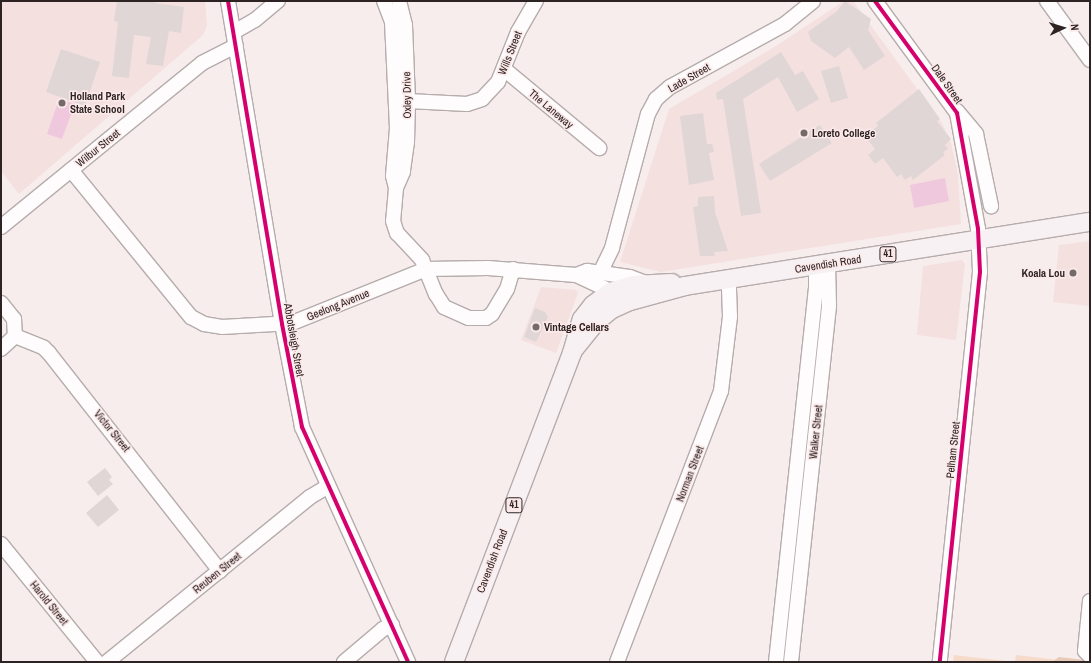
<!DOCTYPE html>
<html>
<head>
<meta charset="utf-8">
<style>
  body { margin:0 }
  #map { position:relative; width:1091px; height:663px; overflow:hidden; background:#f7eded; font-family:"Archivo Narrow",sans-serif }
  div>[style] { position:absolute }
  [style*='--x'] { left:calc(var(--x)*1px); top:calc(var(--y)*1px); width:calc(var(--w)*1px); rotate:calc(var(--a)*1deg) }
  .built>* { inset:0; background:#f5e0e0 }
  .green>* { inset:0; background:#f6daca }
  .forest>* { inset:0; background:#e8cab8 }
  .water>* { inset:0; background:#efc8dd }
  .building>* { inset:0; background:#e0d6d5 }
  .roads { filter:drop-shadow(1px 0 #b6acac) drop-shadow(-1px 0 #b6acac) drop-shadow(0 1px #b6acac) drop-shadow(0 -1px #b6acac) }
  .minor>* { height:14px; margin:-7px; padding:0 7px; transform-origin:7px; border-radius:7px; background:#fefcfc }
  .major>* { height:18px; margin:-9px; padding:0 9px; transform-origin:9px; border-radius:9px; background:#f8f1f3 }
  .cycleway>* { height:4px; margin:-2px; padding:0 2px; transform-origin:2px; border-radius:2px; background:#d6006c }
  .dots>* { width:11px; height:11px; translate:-50% -50%; box-sizing:border-box; border:2px solid #fbe9e9; border-radius:50% }
  span { translate:-50% -50%; white-space:nowrap; text-align:center; line-height:1.15; -webkit-text-stroke:3px #fbe9e9; paint-order:stroke }
  .shield-label span { padding:1px 3px; background:#fbe9e9; border:1px solid; border-radius:3px; -webkit-text-stroke-width:0 }
  .shield-label { font-size:10px; color:#2e2323; font-weight:700 }
  .street-label { font-size:11px; color:#2e2323 }
  .poi-label { font-size:11px; color:#2e2323; font-weight:700 }
  .left { translate:0 -50%; text-align:left }
  .right { translate:-100% -50%; text-align:right }
  .frame { position:absolute; inset:0; border:2px solid #2e2323; pointer-events:none }
  .north { position:absolute; left:1043px; top:8px; width:40px; height:40px; -webkit-text-stroke:3px #fbe9e9; paint-order:stroke; rotate:86deg; font-size:11px; font-weight:700; line-height:16px; text-align:center; color:#2e2323 }
  .north::after { content:''; display:block; margin:auto; width:14px; height:18px; background:#2e2323; clip-path:polygon(50% 0,100% 100%,50% 72%,0 100%) }
</style>
</head>
<body>
<div id="map">
  <div class="built">
    <div style="clip-path:polygon(1px 1px,205px 1px,207px 25px,203px 35px,19px 194px,1px 171px)"></div>
    <div style="clip-path:polygon(844px 1px,853px 1px,942px 123px,951px 143px,958px 175px,961px 224px,661px 272px,620px 262px,669px 109px,776px 46px)"></div>
    <div style="clip-path:polygon(1090px 241px,1090px 306px,1053px 302px,1059px 245px)"></div>
    <div style="clip-path:polygon(962px 260px,965px 264px,956px 340px,917px 335px,923px 266px)"></div>
    <div style="clip-path:polygon(541px 287px,576px 290px,578px 293px,556px 353px,521px 340px)"></div>
  </div>
  <div class="green">
    <div style="clip-path:polygon(954px 655px,1015px 662px,1016px 655px,1076px 662px,953px 662px)"></div>
  </div>
  <div class="forest">
    <div style="clip-path:polygon(1059px 657px,1085px 660px,1088px 662px,1052px 662px)"></div>
  </div>
  <div class="water">
    <div style="clip-path:polygon(59px 99px,75px 104px,62px 139px,47px 134px)"></div>
    <div style="clip-path:polygon(945px 178px,949px 201px,914px 208px,910px 185px)"></div>
  </div>
  <div class="building">
    <div style="clip-path:polygon(117px 1px,155px 1px,155px 3px,184px 7px,181px 33px,169px 31px,163px 66px,146px 64px,151px 37px,134px 35px,129px 78px,112px 76px,118px 22px,114px 21px)"></div>
    <div style="clip-path:polygon(845px 1px,871px 19px,868px 30px,885px 56px,864px 70px,849px 47px,835px 58px,811px 41px,808px 32px,837px 11px)"></div>
    <div style="clip-path:polygon(61px 49px,100px 62px,85px 106px,46px 92px)"></div>
    <div style="clip-path:polygon(781px 52px,795px 75px,803px 71px,819px 99px,797px 112px,778px 77px,743px 99px,761px 213px,741px 216px,723px 99px,717px 100px,716px 93px)"></div>
    <div style="clip-path:polygon(839px 66px,848px 98px,831px 103px,821px 71px)"></div>
    <div style="clip-path:polygon(919px 89px,940px 119px,937px 121px,951px 139px,945px 145px,948px 149px,943px 152px,945px 155px,913px 180px,911px 176px,905px 180px,901px 174px,897px 177px,883px 158px,875px 164px,868px 155px,875px 149px,865px 136px,878px 126px,876px 123px)"></div>
    <div style="clip-path:polygon(703px 113px,707px 144px,712px 144px,714px 152px,709px 153px,714px 180px,689px 185px,680px 116px)"></div>
    <div style="clip-path:polygon(820px 125px,832px 143px,770px 181px,759px 164px)"></div>
    <div style="clip-path:polygon(714px 196px,715px 212px,728px 251px,714px 252px,715px 256px,700px 256px,693px 207px,698px 206px,698px 197px)"></div>
    <div style="clip-path:polygon(535px 308px,545px 312px,548px 317px,536px 342px,524px 337px)"></div>
    <div style="clip-path:polygon(105px 468px,112px 477px,109px 480px,113px 484px,98px 496px,87px 482px)"></div>
    <div style="clip-path:polygon(107px 495px,119px 510px,98px 527px,86px 513px)"></div>
  </div>
  <div class="roads">
    <div class="minor">
      <div style="--x:228;--y:1;--w:327;--a:80.5"></div>
      <div style="--x:282;--y:324;--w:105;--a:79"></div>
      <div style="--x:302;--y:427;--w:258;--a:65.7"></div>
      <div style="--x:384;--y:1;--w:22;--a:69"></div>
      <div style="--x:392;--y:22;--w:106;--a:87.3"></div>
      <div style="--x:397;--y:128;--w:48;--a:94.8"></div>
      <div style="--x:393;--y:176;--w:12;--a:76"></div>
      <div style="--x:399;--y:1;--w:25;--a:76"></div>
      <div style="--x:405;--y:25;--w:76;--a:87.7"></div>
      <div style="--x:408;--y:101;--w:41;--a:91.4"></div>
      <div style="--x:407;--y:142;--w:30;--a:98"></div>
      <div style="--x:403;--y:172;--w:17;--a:114"></div>
      <div style="--x:396;--y:188;--w:33;--a:95"></div>
      <div style="--x:393;--y:221;--w:13;--a:72"></div>
      <div style="--x:397;--y:233;--w:37;--a:47"></div>
      <div style="--x:422;--y:260;--w:37;--a:68"></div>
      <div style="--x:436;--y:294;--w:15;--a:58"></div>
      <div style="--x:444;--y:307;--w:27;--a:24"></div>
      <div style="--x:469;--y:318;--w:17;--a:0"></div>
      <div style="--x:486;--y:318;--w:7;--a:-34"></div>
      <div style="--x:492;--y:314;--w:29;--a:-59"></div>
      <div style="--x:507;--y:289;--w:21;--a:-73"></div>
      <div style="--x:875;--y:1;--w:139;--a:53.8"></div>
      <div style="--x:957;--y:113;--w:118;--a:79.7"></div>
      <div style="--x:978;--y:229;--w:43;--a:87.3"></div>
      <div style="--x:980;--y:272;--w:392;--a:95.9"></div>
      <div style="--x:1047;--y:1;--w:73;--a:53.9"></div>
      <div style="--x:234;--y:32;--w:24;--a:-30"></div>
      <div style="--x:255;--y:20;--w:30;--a:-40"></div>
      <div style="--x:504;--y:69;--w:124;--a:39.7"></div>
      <div style="--x:408;--y:101;--w:59;--a:2.9"></div>
      <div style="--x:467;--y:104;--w:16;--a:-18"></div>
      <div style="--x:482;--y:99;--w:23;--a:-47"></div>
      <div style="--x:498;--y:82;--w:54;--a:-68.2"></div>
      <div style="--x:518;--y:32;--w:36;--a:-60"></div>
      <div style="--x:957;--y:111;--w:30;--a:50"></div>
      <div style="--x:976;--y:134;--w:74;--a:78.2"></div>
      <div style="--x:71;--y:170;--w:190;--a:50.8"></div>
      <div style="--x:191;--y:317;--w:15;--a:28"></div>
      <div style="--x:204;--y:324;--w:18;--a:9"></div>
      <div style="--x:222;--y:327;--w:70;--a:-3.3"></div>
      <div style="--x:292;--y:323;--w:144;--a:-21.9"></div>
      <div style="--x:426;--y:269;--w:62;--a:-0.9"></div>
      <div style="--x:488;--y:268;--w:88;--a:4.5"></div>
      <div style="--x:576;--y:275;--w:12;--a:-20"></div>
      <div style="--x:587;--y:271;--w:43;--a:7.9"></div>
      <div style="--x:630;--y:277;--w:17;--a:21"></div>
      <div style="--x:1;--y:227;--w:259;--a:-39.2"></div>
      <div style="--x:202;--y:63;--w:38;--a:-27"></div>
      <div style="--x:600;--y:273;--w:28;--a:-64"></div>
      <div style="--x:612;--y:248;--w:139;--a:-75"></div>
      <div style="--x:648;--y:114;--w:17;--a:-62"></div>
      <div style="--x:656;--y:99;--w:18;--a:-41"></div>
      <div style="--x:670;--y:87;--w:131;--a:-28.7"></div>
      <div style="--x:785;--y:24;--w:36;--a:-39"></div>
      <div style="--x:576;--y:275;--w:45;--a:24.9"></div>
      <div style="--x:1;--y:303;--w:21;--a:51"></div>
      <div style="--x:14;--y:319;--w:17;--a:87"></div>
      <div style="--x:15;--y:336;--w:31;--a:22"></div>
      <div style="--x:44;--y:348;--w:7;--a:45"></div>
      <div style="--x:49;--y:353;--w:277;--a:51.9"></div>
      <div style="--x:1;--y:349;--w:19;--a:-43"></div>
      <div style="--x:1;--y:544;--w:152;--a:50.9"></div>
      <div style="--x:1090;--y:601;--w:50;--a:95.7"></div>
      <div style="--x:1085;--y:651;--w:7;--a:45"></div>
      <div style="--x:107;--y:662;--w:262;--a:-39.1"></div>
      <div style="--x:310;--y:497;--w:21;--a:-31"></div>
      <div style="--x:344;--y:662;--w:51;--a:-40.2"></div>
      <div style="--x:383;--y:629;--w:10;--a:-24"></div>
      <div style="--x:617;--y:662;--w:290;--a:-69"></div>
      <div style="--x:721;--y:391;--w:75;--a:-83.1"></div>
      <div style="--x:730;--y:317;--w:38;--a:-92"></div>
      <div style="--x:776;--y:662;--w:377;--a:-83.9"></div>
      <div style="--x:816;--y:287;--w:21;--a:-90"></div>
      <div style="--x:791;--y:662;--w:359;--a:-83.9"></div>
      <div style="--x:829;--y:305;--w:41;--a:-91.4"></div>
    </div>
    <div class="major">
      <div style="--x:574;--y:349;--w:36;--a:-51"></div>
      <div style="--x:597;--y:321;--w:19;--a:-39"></div>
      <div style="--x:612;--y:309;--w:20;--a:-24"></div>
      <div style="--x:630;--y:301;--w:57;--a:-15.3"></div>
      <div style="--x:685;--y:286;--w:410;--a:-9"></div>
      <div style="--x:454;--y:662;--w:331;--a:-69.1"></div>
      <div style="--x:572;--y:353;--w:35;--a:-74"></div>
      <div style="--x:582;--y:319;--w:18;--a:-52"></div>
      <div style="--x:593;--y:305;--w:21;--a:-37"></div>
      <div style="--x:610;--y:292;--w:24;--a:-17"></div>
      <div style="--x:633;--y:285;--w:39;--a:-3"></div>
    </div>
  </div>
  <div class="cycleway">
    <div style="--x:228;--y:1;--w:327;--a:80.5"></div>
    <div style="--x:282;--y:324;--w:105;--a:79"></div>
    <div style="--x:302;--y:427;--w:258;--a:65.7"></div>
    <div style="--x:875;--y:1;--w:139;--a:53.8"></div>
    <div style="--x:957;--y:113;--w:118;--a:79.7"></div>
    <div style="--x:978;--y:229;--w:43;--a:87.3"></div>
    <div style="--x:980;--y:272;--w:392;--a:95.9"></div>
  </div>
  <div class="dots">
    <div style="left:62px;top:103px;background:#746a6a"></div>
    <div style="left:804px;top:133px;background:#746a6a"></div>
    <div style="left:1073px;top:273px;background:#746a6a"></div>
    <div style="left:536px;top:327px;background:#746a6a"></div>
  </div>
  <div class="shield-label">
    <span style="left:888px;top:254px">41</span>
    <span style="left:514px;top:505px">41</span>
  </div>
  <div class="street-label">
    <span style="left:510px;top:53px;rotate:-68deg">Wills Street</span>
    <span style="left:689px;top:78px;rotate:-30deg">Lade Street</span>
    <span style="left:947px;top:84px;rotate:55deg">Dale Street</span>
    <span style="left:407px;top:95px;rotate:-91deg">Oxley Drive</span>
    <span style="left:551px;top:109px;rotate:40deg">The Laneway</span>
    <span style="left:98px;top:148px;rotate:-39deg">Wilbur Street</span>
    <span style="left:828px;top:264px;rotate:-9deg">Cavendish Road</span>
    <span style="left:338px;top:305px;rotate:-22deg">Geelong Avenue</span>
    <span style="left:294px;top:340px;rotate:80deg">Abbotsleigh Street</span>
    <span style="left:112px;top:431px;rotate:51deg">Victor Street</span>
    <span style="left:816px;top:432px;rotate:-84deg">Walker Street</span>
    <span style="left:953px;top:450px;rotate:-84deg">Pelham Street</span>
    <span style="left:690px;top:474px;rotate:-69deg">Norman Street</span>
    <span style="left:492px;top:561px;rotate:-69deg">Cavendish Road</span>
    <span style="left:217px;top:573px;rotate:-39deg">Reuben Street</span>
    <span style="left:49px;top:603px;rotate:51deg">Harold Street</span>
  </div>
  <div class="poi-label">
    <span class="left" style="left:70px;top:103px">Holland Park<br>State School</span>
    <span class="left" style="left:812px;top:133px">Loreto College</span>
    <span class="right" style="left:1065px;top:273px">Koala Lou</span>
    <span class="left" style="left:544px;top:327px">Vintage Cellars</span>
  </div>
  <div class="frame"></div>
  <div class="north">N</div>
</div>
</body>
</html>
